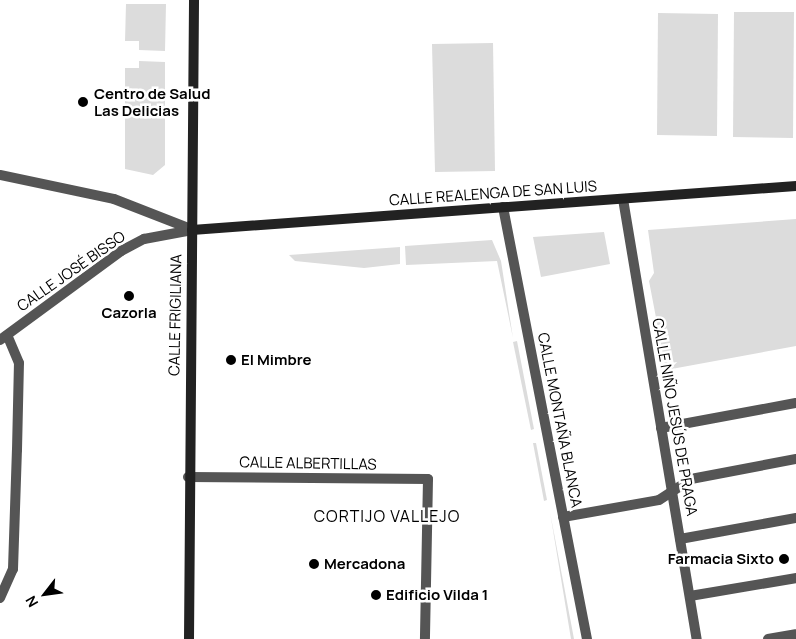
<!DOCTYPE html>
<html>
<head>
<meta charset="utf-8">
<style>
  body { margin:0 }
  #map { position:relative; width:796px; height:639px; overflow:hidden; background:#fff; font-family:Manrope,sans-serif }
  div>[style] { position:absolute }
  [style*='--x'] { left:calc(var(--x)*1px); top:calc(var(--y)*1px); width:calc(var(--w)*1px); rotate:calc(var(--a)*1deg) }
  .green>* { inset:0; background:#dcdcdc }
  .street>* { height:10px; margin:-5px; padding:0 5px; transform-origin:5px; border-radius:5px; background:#555 }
  .secondary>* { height:10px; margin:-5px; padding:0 5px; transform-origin:5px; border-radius:5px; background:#222 }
  .dots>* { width:14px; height:14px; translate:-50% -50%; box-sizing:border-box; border:2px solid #fff; border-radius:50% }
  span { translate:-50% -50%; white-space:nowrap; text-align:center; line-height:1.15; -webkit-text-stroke:5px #fff; paint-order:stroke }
  .poi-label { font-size:15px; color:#000; font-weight:700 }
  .left { translate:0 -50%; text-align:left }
  .right { translate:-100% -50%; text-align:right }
  .street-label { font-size:15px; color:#000 }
  .neighbourhood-label { font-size:16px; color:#000; letter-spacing:1px }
  .north { position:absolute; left:20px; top:569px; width:50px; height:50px; -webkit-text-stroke:4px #fff; paint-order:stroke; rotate:240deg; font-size:14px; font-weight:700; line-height:20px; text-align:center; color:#000 }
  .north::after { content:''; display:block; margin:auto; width:18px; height:22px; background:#000; clip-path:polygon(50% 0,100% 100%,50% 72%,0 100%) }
</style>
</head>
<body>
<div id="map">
  <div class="green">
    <div style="clip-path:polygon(126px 4px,166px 4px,165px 51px,139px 50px,139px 41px,125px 41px)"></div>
    <div style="clip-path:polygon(734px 12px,794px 12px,793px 138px,733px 137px)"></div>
    <div style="clip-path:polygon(658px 13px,718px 14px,717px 136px,657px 135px)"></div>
    <div style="clip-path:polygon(493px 43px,495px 171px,435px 172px,432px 44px)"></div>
    <div style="clip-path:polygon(139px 61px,165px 62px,165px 165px,153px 175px,125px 169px,125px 68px,139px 68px)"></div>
    <div style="clip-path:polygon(796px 219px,796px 346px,666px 370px,649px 281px,654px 273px,648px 230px)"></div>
    <div style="clip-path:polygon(604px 232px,610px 264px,541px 277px,533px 237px)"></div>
    <div style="clip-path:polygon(492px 240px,501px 261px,513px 338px,497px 261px,406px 265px,405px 246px)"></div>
    <div style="clip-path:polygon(400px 247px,400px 264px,364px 268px,295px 261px,289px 255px)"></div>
    <div style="clip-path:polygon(517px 341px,534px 429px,531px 430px,513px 342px)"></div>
    <div style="clip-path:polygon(536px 443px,547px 500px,544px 501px,533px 443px)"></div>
    <div style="clip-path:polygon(550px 512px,574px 639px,571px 639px)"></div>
  </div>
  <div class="street">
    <div style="--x:0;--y:175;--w:116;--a:11.9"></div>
    <div style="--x:114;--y:199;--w:83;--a:21.3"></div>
    <div style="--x:623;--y:199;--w:446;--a:80.5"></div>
    <div style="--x:503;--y:207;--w:440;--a:79"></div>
    <div style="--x:0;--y:340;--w:150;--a:-36.3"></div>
    <div style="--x:121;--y:251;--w:26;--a:-28"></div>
    <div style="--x:144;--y:239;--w:49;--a:-10.6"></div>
    <div style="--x:661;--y:428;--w:137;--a:-10.5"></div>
    <div style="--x:188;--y:477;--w:240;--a:0.5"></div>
    <div style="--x:428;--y:479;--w:160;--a:91.1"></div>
    <div style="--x:563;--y:517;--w:97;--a:-10"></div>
    <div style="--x:659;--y:500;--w:38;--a:-33"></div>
    <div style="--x:691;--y:479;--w:107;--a:-10.8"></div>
    <div style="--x:680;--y:539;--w:118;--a:-10.3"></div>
    <div style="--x:690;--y:596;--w:108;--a:-9.6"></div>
    <div style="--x:0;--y:598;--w:32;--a:-66"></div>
    <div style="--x:13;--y:569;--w:119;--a:-88.1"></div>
    <div style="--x:17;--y:450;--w:87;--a:-88.7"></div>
    <div style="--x:19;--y:363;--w:30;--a:-113"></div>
    <div style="--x:768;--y:639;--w:28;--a:-10"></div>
  </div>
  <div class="secondary">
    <div style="--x:192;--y:230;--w:606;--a:-4.17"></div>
    <div style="--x:189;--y:639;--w:639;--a:-89.55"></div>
  </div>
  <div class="dots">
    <div style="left:83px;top:102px;background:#000"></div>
    <div style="left:129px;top:296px;background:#000"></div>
    <div style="left:231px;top:360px;background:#000"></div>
    <div style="left:784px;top:559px;background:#000"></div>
    <div style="left:314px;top:564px;background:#000"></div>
    <div style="left:376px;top:595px;background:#000"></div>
  </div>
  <div class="poi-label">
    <span class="left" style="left:94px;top:102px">Centro de Salud<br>Las Delicias</span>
    <span style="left:129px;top:313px">Cazorla</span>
    <span class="left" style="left:241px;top:360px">El Mimbre</span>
    <span class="right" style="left:774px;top:559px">Farmacia Sixto</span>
    <span class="left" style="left:324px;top:564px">Mercadona</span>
    <span class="left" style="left:386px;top:595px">Edificio Vilda 1</span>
  </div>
  <div class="street-label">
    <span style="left:493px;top:193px;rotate:-4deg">CALLE REALENGA DE SAN LUIS</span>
    <span style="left:71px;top:271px;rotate:-35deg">CALLE JOSÉ BISSO</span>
    <span style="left:175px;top:315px;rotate:-89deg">CALLE FRIGILIANA</span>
    <span style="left:675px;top:417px;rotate:80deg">CALLE NIÑO JESÚS DE PRAGA</span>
    <span style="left:560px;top:420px;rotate:79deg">CALLE MONTAÑA BLANCA</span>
    <span style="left:308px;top:463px;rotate:1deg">CALLE ALBERTILLAS</span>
  </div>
  <div class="neighbourhood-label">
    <span style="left:387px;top:516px">CORTIJO VALLEJO</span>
  </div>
  <div class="north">N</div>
</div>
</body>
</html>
